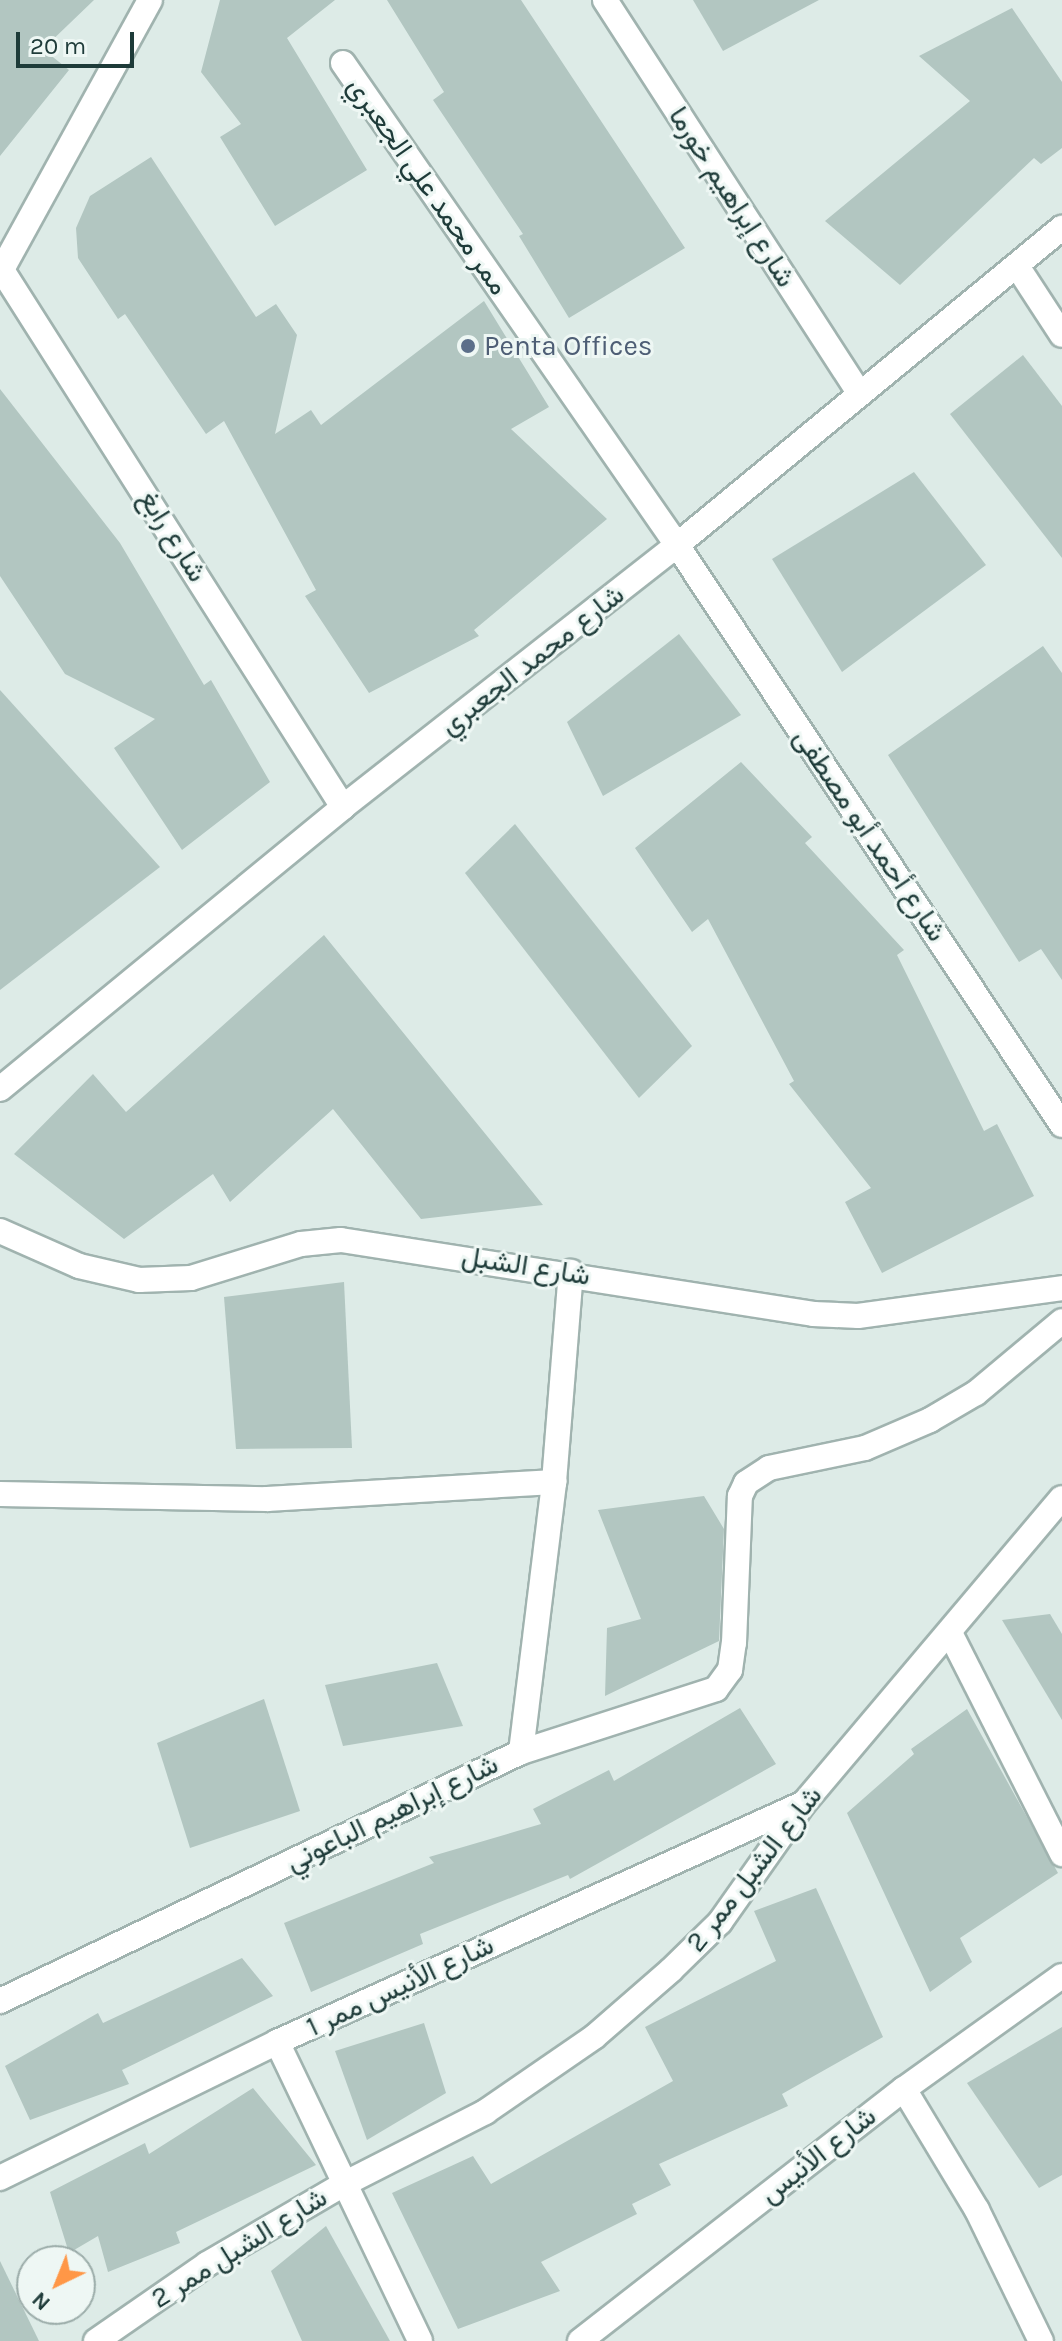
<!DOCTYPE html>
<html>
<head>
<meta charset="utf-8">
<style>
  body { margin:0 }
  #map { position:relative; width:1062px; height:2341px; overflow:hidden; background:#ddebe7; font-family:Karla,Vazirmatn,sans-serif }
  div>[style] { position:absolute }
  [style*='--x'] { left:calc(var(--x)*1px); top:calc(var(--y)*1px); width:calc(var(--w)*1px); rotate:calc(var(--a)*1deg) }
  .building>* { inset:0; background:#b2c6c1 }
  .roads { filter:drop-shadow(2px 0 #a0b3af) drop-shadow(-2px 0 #a0b3af) drop-shadow(0 2px #a0b3af) drop-shadow(0 -2px #a0b3af) }
  .minor>* { height:24px; margin:-12px; padding:0 12px; transform-origin:12px; border-radius:12px; background:#fff }
  .dots>* { width:22px; height:22px; translate:-50% -50%; box-sizing:border-box; border:4px solid #eef7f4; border-radius:50% }
  span { translate:-50% -50%; white-space:nowrap; text-align:center; line-height:1.15; -webkit-text-stroke:6px #eef7f4; paint-order:stroke }
  .street-label { font-size:28px; color:#1e3b39 }
  .service-label { font-size:28px; color:#4e5e75 }
  .left { translate:0 -50%; text-align:left }
  .north { position:absolute; left:16px; top:2245px; width:80px; height:80px; box-sizing:border-box; background:#eef7f4; border:2px solid #9baca9; border-radius:50%; rotate:223deg; font-size:22px; font-weight:700; line-height:32px; text-align:center; color:#1e3b39 }
  .north::after { content:''; display:block; margin:auto; width:28px; height:36px; background:#ff9747; clip-path:polygon(50% 0,100% 100%,50% 72%,0 100%) }
  .scale { position:absolute; left:16px; top:32px; width:118px; height:36px; box-sizing:border-box; border:4px solid #1e3b39; border-top:0; padding-left:10px; font-size:24px; line-height:28px; white-space:nowrap; color:#1e3b39; -webkit-text-stroke:6px #eef7f4; paint-order:stroke }
</style>
</head>
<body>
<div id="map">
  <div class="building">
    <div style="clip-path:polygon(0 0,94px 0,43px 49px,69px 70px,0 156px)"></div>
    <div style="clip-path:polygon(220px 0,335px 0,287px 38px,367px 170px,275px 226px,220px 137px,241px 124px,201px 72px)"></div>
    <div style="clip-path:polygon(387px 0,521px 0,685px 248px,569px 318px,519px 236px,523px 234px,433px 100px,444px 92px)"></div>
    <div style="clip-path:polygon(693px 0,819px 0,723px 51px)"></div>
    <div style="clip-path:polygon(1012px 8px,1062px 82px,1062px 148px,1041px 164px,1034px 158px,900px 285px,825px 221px,970px 101px,919px 56px)"></div>
    <div style="clip-path:polygon(151px 157px,256px 317px,276px 304px,297px 335px,275px 434px,311px 410px,321px 425px,484px 301px,549px 407px,511px 429px,607px 519px,474px 630px,479px 636px,369px 693px,305px 596px,316px 590px,224px 421px,206px 434px,125px 314px,118px 319px,78px 258px,76px 228px,90px 196px)"></div>
    <div style="clip-path:polygon(1023px 355px,1062px 406px,1062px 558px,950px 414px)"></div>
    <div style="clip-path:polygon(0 389px,120px 543px,204px 685px,211px 680px,270px 782px,182px 850px,114px 748px,155px 719px,65px 674px,0 576px)"></div>
    <div style="clip-path:polygon(914px 472px,986px 565px,842px 672px,772px 559px)"></div>
    <div style="clip-path:polygon(679px 634px,741px 715px,603px 796px,567px 722px)"></div>
    <div style="clip-path:polygon(1043px 646px,1062px 673px,1062px 980px,1041px 949px,1019px 962px,888px 755px)"></div>
    <div style="clip-path:polygon(0 690px,160px 867px,0 990px)"></div>
    <div style="clip-path:polygon(741px 762px,812px 837px,805px 843px,904px 950px,897px 955px,984px 1131px,997px 1124px,1034px 1196px,882px 1273px,845px 1202px,871px 1188px,789px 1084px,794px 1081px,708px 919px,692px 932px,635px 848px)"></div>
    <div style="clip-path:polygon(515px 824px,692px 1046px,639px 1098px,465px 873px)"></div>
    <div style="clip-path:polygon(324px 935px,543px 1205px,421px 1219px,333px 1109px,230px 1202px,213px 1174px,124px 1239px,14px 1154px,93px 1074px,126px 1112px)"></div>
    <div style="clip-path:polygon(344px 1282px,352px 1448px,236px 1449px,224px 1297px)"></div>
    <div style="clip-path:polygon(704px 1496px,724px 1529px,719px 1641px,605px 1696px,607px 1628px,641px 1619px,598px 1510px)"></div>
    <div style="clip-path:polygon(1050px 1614px,1062px 1634px,1062px 1720px,1002px 1620px)"></div>
    <div style="clip-path:polygon(437px 1663px,463px 1726px,343px 1746px,325px 1685px)"></div>
    <div style="clip-path:polygon(264px 1699px,300px 1811px,190px 1848px,157px 1743px)"></div>
    <div style="clip-path:polygon(740px 1708px,776px 1764px,570px 1879px,568px 1875px,420px 1934px,423px 1944px,311px 1992px,284px 1923px,434px 1863px,429px 1857px,541px 1824px,533px 1809px,609px 1770px,614px 1781px)"></div>
    <div style="clip-path:polygon(967px 1709px,1058px 1873px,960px 1938px,972px 1962px,930px 1992px,847px 1813px,914px 1754px,911px 1749px)"></div>
    <div style="clip-path:polygon(816px 1888px,883px 2037px,782px 2094px,788px 2106px,659px 2164px,671px 2185px,632px 2204px,637px 2214px,541px 2262px,560px 2291px,458px 2329px,392px 2193px,473px 2156px,491px 2184px,673px 2081px,645px 2027px,776px 1961px,754px 1911px)"></div>
    <div style="clip-path:polygon(242px 1958px,273px 1996px,122px 2070px,129px 2084px,30px 2120px,5px 2066px,98px 2013px,103px 2023px)"></div>
    <div style="clip-path:polygon(424px 2023px,446px 2093px,367px 2140px,335px 2051px)"></div>
    <div style="clip-path:polygon(1062px 2027px,1062px 2175px,1039px 2188px,967px 2083px)"></div>
    <div style="clip-path:polygon(253px 2088px,316px 2165px,176px 2232px,180px 2243px,108px 2272px,98px 2236px,69px 2253px,50px 2192px,145px 2143px,149px 2154px)"></div>
    <div style="clip-path:polygon(326px 2226px,390px 2341px,302px 2341px,271px 2271px)"></div>
    <div style="clip-path:polygon(0 2261px,39px 2341px,0 2341px)"></div>
  </div>
  <div class="roads">
    <div class="minor">
      <div style="--x:605;--y:0;--w:469;--a:57.1"></div>
      <div style="--x:343;--y:63;--w:586;--a:55.28"></div>
      <div style="--x:677;--y:545;--w:696;--a:56.42"></div>
      <div style="--x:1017;--y:266;--w:82;--a:56.9"></div>
      <div style="--x:0;--y:267;--w:640;--a:57.58"></div>
      <div style="--x:0;--y:273;--w:311;--a:-61.2"></div>
      <div style="--x:0;--y:1089;--w:444;--a:-39.4"></div>
      <div style="--x:343;--y:807;--w:424;--a:-38.1"></div>
      <div style="--x:677;--y:545;--w:499;--a:-39.5"></div>
      <div style="--x:0;--y:1231;--w:86;--a:23.9"></div>
      <div style="--x:79;--y:1266;--w:62;--a:13.1"></div>
      <div style="--x:139;--y:1280;--w:52;--a:-2.2"></div>
      <div style="--x:191;--y:1278;--w:115;--a:-17.2"></div>
      <div style="--x:301;--y:1244;--w:40;--a:-5.7"></div>
      <div style="--x:341;--y:1240;--w:478;--a:8.9"></div>
      <div style="--x:813;--y:1314;--w:45;--a:2.5"></div>
      <div style="--x:858;--y:1316;--w:206;--a:-7.8"></div>
      <div style="--x:0;--y:1494;--w:267;--a:1.1"></div>
      <div style="--x:267;--y:1499;--w:288;--a:-3.4"></div>
      <div style="--x:950;--y:1633;--w:248;--a:63.1"></div>
      <div style="--x:521;--y:1752;--w:205;--a:-17.9"></div>
      <div style="--x:716;--y:1689;--w:24;--a:-54"></div>
      <div style="--x:730;--y:1670;--w:27;--a:-82"></div>
      <div style="--x:734;--y:1643;--w:147;--a:-87.7"></div>
      <div style="--x:740;--y:1496;--w:14;--a:-65"></div>
      <div style="--x:746;--y:1483;--w:27;--a:-33"></div>
      <div style="--x:769;--y:1468;--w:98;--a:-11.8"></div>
      <div style="--x:865;--y:1448;--w:71;--a:-23.3"></div>
      <div style="--x:930;--y:1420;--w:53;--a:-30.4"></div>
      <div style="--x:976;--y:1393;--w:112;--a:-39.9"></div>
      <div style="--x:0;--y:2001;--w:577;--a:-25.54"></div>
      <div style="--x:521;--y:1752;--w:272;--a:-83"></div>
      <div style="--x:554;--y:1482;--w:211;--a:-85.4"></div>
      <div style="--x:277;--y:2042;--w:331;--a:64.4"></div>
      <div style="--x:904;--y:2089;--w:141;--a:58.9"></div>
      <div style="--x:977;--y:2210;--w:146;--a:64"></div>
      <div style="--x:0;--y:2178;--w:309;--a:-26.1"></div>
      <div style="--x:277;--y:2042;--w:576;--a:-24.39"></div>
      <div style="--x:96;--y:2341;--w:135;--a:-34.7"></div>
      <div style="--x:207;--y:2264;--w:156;--a:-30.3"></div>
      <div style="--x:342;--y:2185;--w:161;--a:-27"></div>
      <div style="--x:485;--y:2112;--w:132;--a:-34.5"></div>
      <div style="--x:594;--y:2037;--w:102;--a:-41"></div>
      <div style="--x:671;--y:1970;--w:69;--a:-44.4"></div>
      <div style="--x:720;--y:1922;--w:146;--a:-54.8"></div>
      <div style="--x:804;--y:1803;--w:399;--a:-49.8"></div>
      <div style="--x:580;--y:2341;--w:410;--a:-37.9"></div>
      <div style="--x:904;--y:2089;--w:194;--a:-35.6"></div>
    </div>
  </div>
  <div class="dots">
    <div style="left:468px;top:346px;background:#5c6f8a"></div>
  </div>
  <div class="street-label">
    <span style="left:428px;top:186px;rotate:55deg">ممر محمد علي الجعبري</span>
    <span style="left:732px;top:197px;rotate:57deg">شارع إبراهيم خورما</span>
    <span style="left:173px;top:536px;rotate:58deg">شارع رابغ</span>
    <span style="left:532px;top:660px;rotate:-38deg">شارع محمد الجعبري</span>
    <span style="left:870px;top:835px;rotate:56deg">شارع أحمد أبو مصطفى</span>
    <span style="left:526px;top:1266px;rotate:9deg">شارع الشبل</span>
    <span style="left:392px;top:1813px;rotate:-26deg">شارع إبراهيم الباعوني</span>
    <span style="left:754px;top:1869px;rotate:-52deg">شارع الشبل ممر 2</span>
    <span style="left:400px;top:1986px;rotate:-25deg">شارع الأنيس ممر 1</span>
    <span style="left:818px;top:2155px;rotate:-38deg">شارع الأنيس</span>
    <span style="left:239px;top:2248px;rotate:-32deg">شارع الشبل ممر 2</span>
  </div>
  <div class="service-label">
    <span class="left" style="left:484px;top:346px">Penta Offices</span>
  </div>
  <div class="north">N</div>
  <div class="scale">20 m</div>
</div>
</body>
</html>
